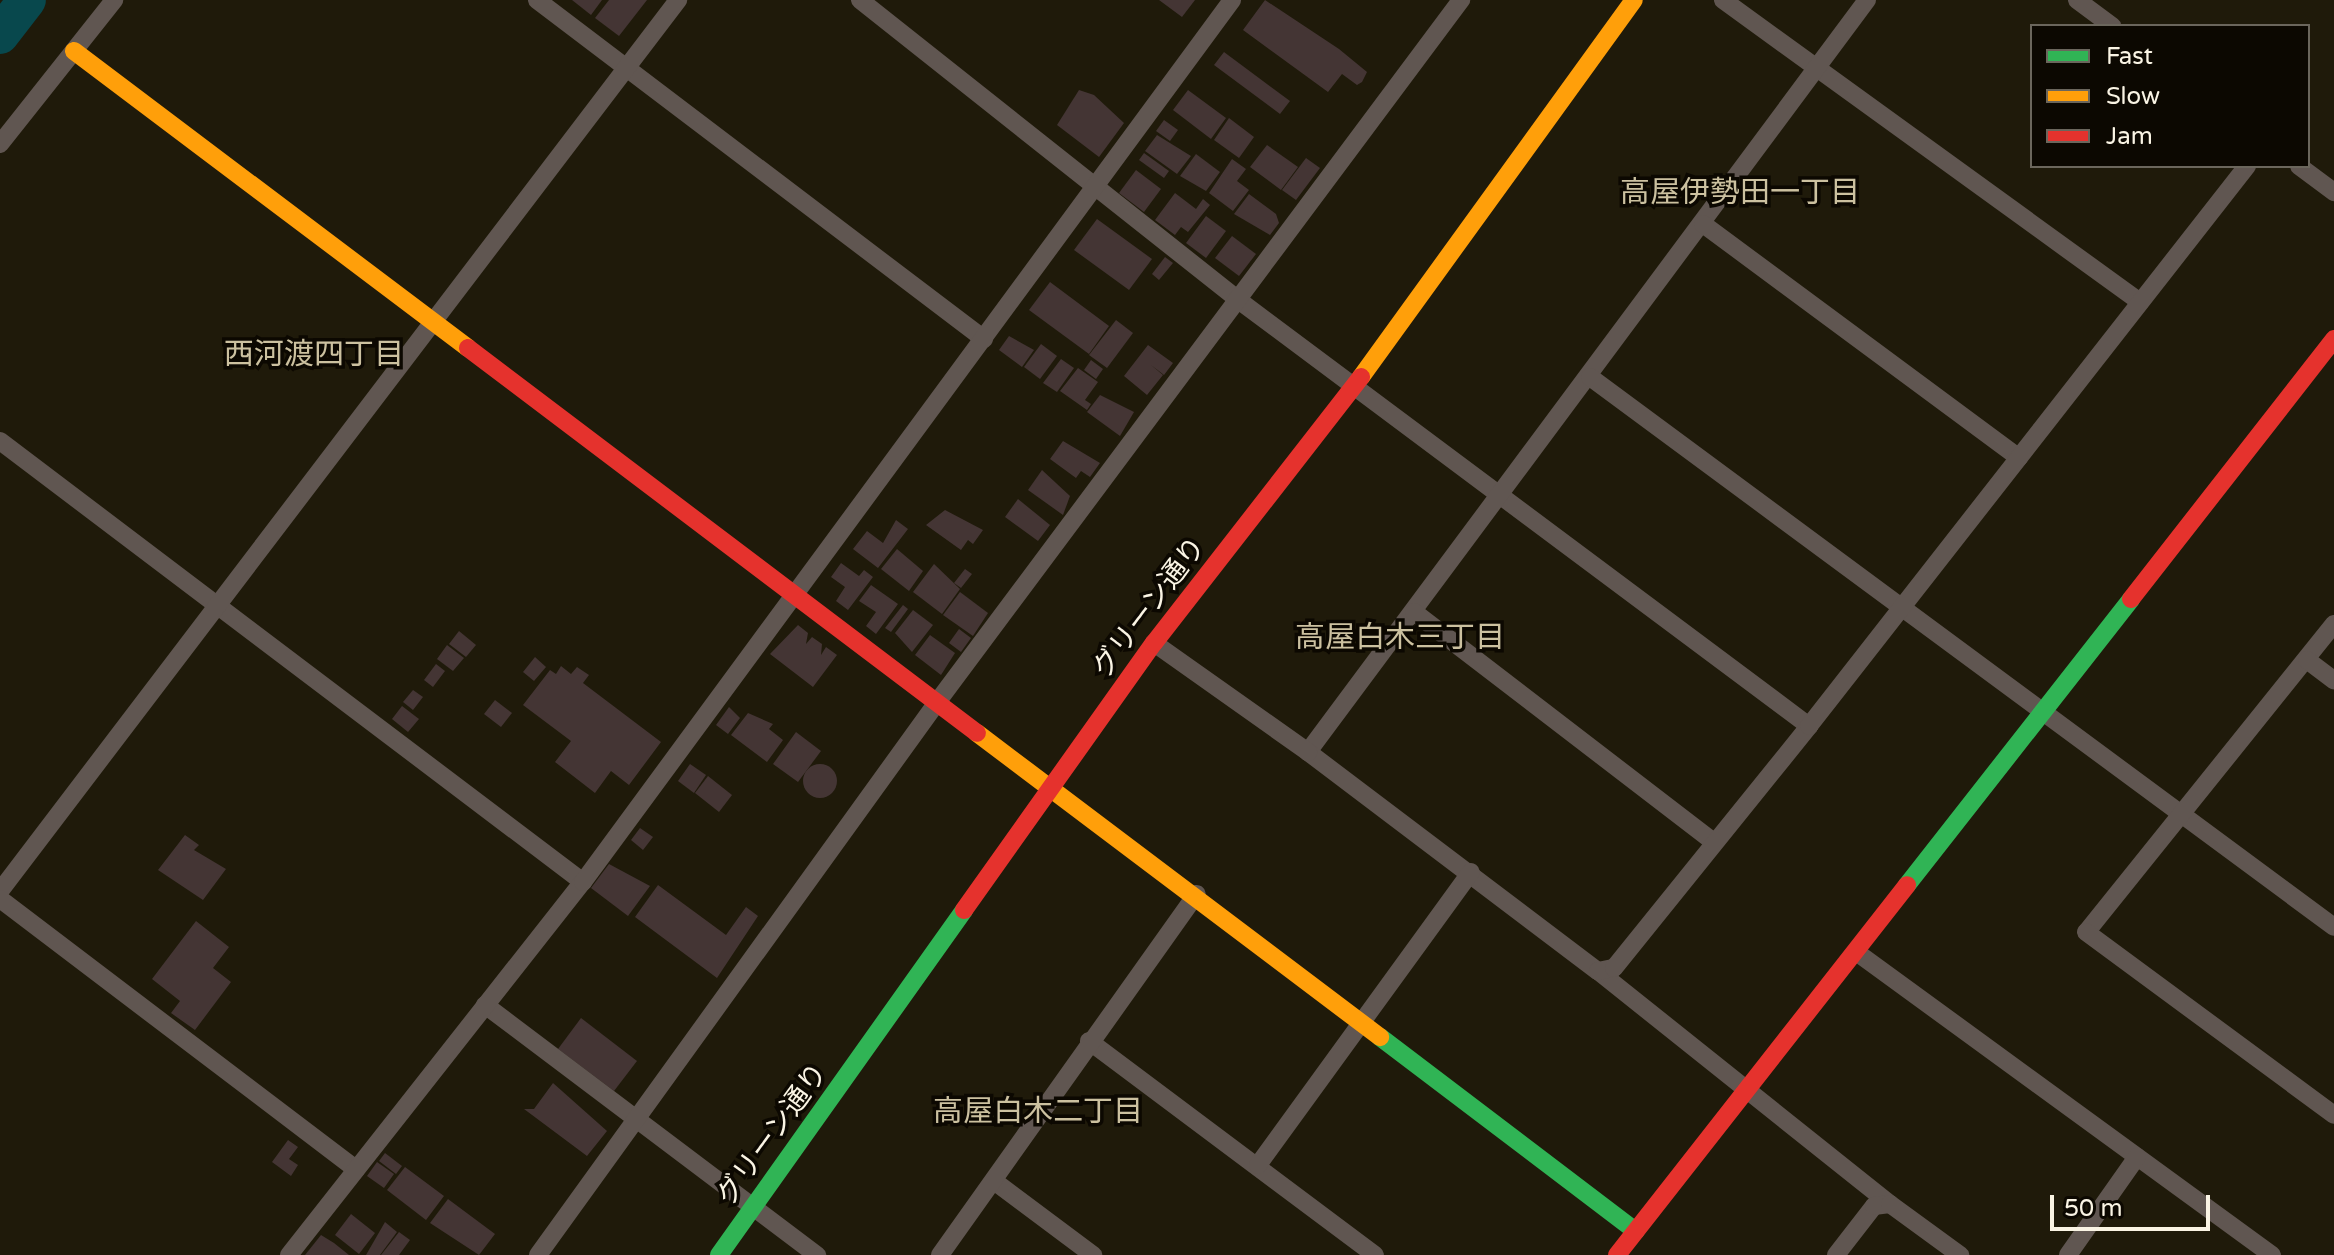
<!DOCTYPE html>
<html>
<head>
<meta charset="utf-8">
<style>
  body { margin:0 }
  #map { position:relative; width:2334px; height:1255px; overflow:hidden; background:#1f1a0a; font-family:"Varela Round","Noto Sans JP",sans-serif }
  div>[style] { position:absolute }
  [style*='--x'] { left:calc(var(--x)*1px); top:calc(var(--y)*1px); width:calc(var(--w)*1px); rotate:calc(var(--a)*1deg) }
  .river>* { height:38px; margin:-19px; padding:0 19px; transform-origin:19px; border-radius:19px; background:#08484d }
  .building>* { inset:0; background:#443534 }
  .round { border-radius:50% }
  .street>* { height:18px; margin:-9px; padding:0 9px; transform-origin:9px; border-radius:9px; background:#605651 }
  .fast>* { height:18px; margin:-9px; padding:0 9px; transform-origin:9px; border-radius:9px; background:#30b455 }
  .slow>* { height:18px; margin:-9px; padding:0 9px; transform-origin:9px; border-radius:9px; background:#ff9f0a }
  .jam>* { height:18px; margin:-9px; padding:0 9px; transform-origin:9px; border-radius:9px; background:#e5322d }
  span { translate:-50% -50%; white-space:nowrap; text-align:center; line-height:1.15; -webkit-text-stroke:7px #0c0801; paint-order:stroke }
  .street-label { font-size:28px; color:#faf4e4 }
  .neighbourhood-label { font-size:30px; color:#ccc1a0 }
  .legend { position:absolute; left:2030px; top:24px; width:280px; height:144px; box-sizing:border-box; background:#0c0801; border:2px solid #6b665c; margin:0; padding:10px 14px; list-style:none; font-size:24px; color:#faf4e4 }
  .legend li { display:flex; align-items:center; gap:16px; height:40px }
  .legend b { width:40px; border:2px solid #6b665c }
  .scale { position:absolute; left:2050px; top:1195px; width:160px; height:36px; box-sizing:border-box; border:4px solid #faf4e4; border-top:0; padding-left:10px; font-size:24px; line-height:28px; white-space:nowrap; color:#faf4e4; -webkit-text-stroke:6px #0c0801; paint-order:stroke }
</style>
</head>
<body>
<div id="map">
  <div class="river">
    <div style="--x:0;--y:35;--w:44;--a:-52.4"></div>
  </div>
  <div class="building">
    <div style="clip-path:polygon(572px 0,602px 0,591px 15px)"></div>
    <div style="clip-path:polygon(609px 0,647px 0,619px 36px,595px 18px)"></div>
    <div style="clip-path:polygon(1159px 0,1195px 0,1182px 17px)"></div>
    <div style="clip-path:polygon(1265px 0,1339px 49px,1367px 72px,1362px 82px,1357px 85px,1342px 74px,1328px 92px,1243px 30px)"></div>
    <div style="clip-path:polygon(1224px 52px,1290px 101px,1280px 114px,1214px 65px)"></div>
    <div style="clip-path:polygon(1079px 90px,1094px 95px,1124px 123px,1099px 157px,1057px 125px)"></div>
    <div style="clip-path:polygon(1188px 90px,1226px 118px,1211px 139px,1173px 110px)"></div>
    <div style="clip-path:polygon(1229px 118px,1254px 137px,1239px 158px,1214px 140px)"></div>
    <div style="clip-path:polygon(1164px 120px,1178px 130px,1170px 141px,1156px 131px)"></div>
    <div style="clip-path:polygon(1157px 135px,1191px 156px,1177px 174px,1145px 151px)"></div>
    <div style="clip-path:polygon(1267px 145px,1298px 167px,1281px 190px,1250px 167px)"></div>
    <div style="clip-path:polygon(1144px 153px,1169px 171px,1164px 178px,1139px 160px)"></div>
    <div style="clip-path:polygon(1196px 154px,1220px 172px,1206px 191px,1180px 176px)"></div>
    <div style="clip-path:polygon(1306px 158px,1320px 168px,1296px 200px,1282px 190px)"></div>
    <div style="clip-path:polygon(1232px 159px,1246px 169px,1237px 181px,1249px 190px,1233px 211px,1209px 193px)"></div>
    <div style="clip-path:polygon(1136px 170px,1161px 189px,1144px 212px,1119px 193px)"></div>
    <div style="clip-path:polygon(1175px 193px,1196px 209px,1203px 199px,1210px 205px,1188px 232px,1181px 227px,1175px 235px,1155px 220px)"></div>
    <div style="clip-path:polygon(1249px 194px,1276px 214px,1279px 223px,1270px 235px,1234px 214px)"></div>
    <div style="clip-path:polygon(1206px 216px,1226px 231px,1206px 258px,1186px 243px)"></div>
    <div style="clip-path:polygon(1097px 219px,1152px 259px,1129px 290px,1074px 250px)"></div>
    <div style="clip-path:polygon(1232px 236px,1256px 254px,1239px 276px,1215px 258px)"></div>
    <div style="clip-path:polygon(1165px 257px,1173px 263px,1159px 280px,1152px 274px)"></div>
    <div style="clip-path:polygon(1050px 282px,1109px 326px,1089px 354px,1029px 310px)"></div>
    <div style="clip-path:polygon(1116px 320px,1133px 333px,1107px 368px,1089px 355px)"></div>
    <div style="clip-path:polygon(1009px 336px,1034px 350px,1022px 367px,999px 350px)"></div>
    <div style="clip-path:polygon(1041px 344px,1057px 356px,1040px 379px,1024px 367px)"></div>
    <div style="clip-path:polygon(1148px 345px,1173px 363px,1164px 375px,1151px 365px,1163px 375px,1147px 395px,1124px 376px)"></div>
    <div style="clip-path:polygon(1061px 359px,1074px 368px,1057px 392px,1043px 383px)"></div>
    <div style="clip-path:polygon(1091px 360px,1103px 369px,1096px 379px,1084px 370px)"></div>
    <div style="clip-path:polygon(1078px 368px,1098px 382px,1085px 400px,1091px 404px,1087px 410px,1060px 391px)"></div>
    <div style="clip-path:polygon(1100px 395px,1134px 412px,1120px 436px,1087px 412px)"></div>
    <div style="clip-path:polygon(1063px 441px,1100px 463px,1090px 477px,1081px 471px,1076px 478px,1050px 459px)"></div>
    <div style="clip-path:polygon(1042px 470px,1070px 496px,1063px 515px,1028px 490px)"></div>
    <div style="clip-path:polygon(1018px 499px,1050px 525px,1038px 541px,1005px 517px)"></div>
    <div style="clip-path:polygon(945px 510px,983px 530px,973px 544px,968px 540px,961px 550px,926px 525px)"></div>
    <div style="clip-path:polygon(896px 520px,908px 529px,878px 568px,853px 549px,867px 531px,883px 543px)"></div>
    <div style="clip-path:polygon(897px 549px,923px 571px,909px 591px,881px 569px)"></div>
    <div style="clip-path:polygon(841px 563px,859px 576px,864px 570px,873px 577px,848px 610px,836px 601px,845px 587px,831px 577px)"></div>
    <div style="clip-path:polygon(934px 564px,960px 589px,942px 614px,913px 592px)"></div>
    <div style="clip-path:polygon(965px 569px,972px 574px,961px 588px,954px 583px)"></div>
    <div style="clip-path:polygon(871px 585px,898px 604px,876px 634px,866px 626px,876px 612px,859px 601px)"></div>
    <div style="clip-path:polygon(960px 592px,988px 613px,973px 636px,943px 615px)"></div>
    <div style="clip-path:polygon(903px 605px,908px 609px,891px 632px,885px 628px)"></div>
    <div style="clip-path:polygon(913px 610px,933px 625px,912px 652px,895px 633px)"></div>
    <div style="clip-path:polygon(798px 625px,808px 633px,806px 644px,812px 637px,822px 644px,821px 655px,826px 647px,837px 655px,813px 687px,770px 654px)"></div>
    <div style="clip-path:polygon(959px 629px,971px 638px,961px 652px,949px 643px)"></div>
    <div style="clip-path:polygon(459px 631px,476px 645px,466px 657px,449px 644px)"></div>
    <div style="clip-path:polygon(930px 635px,955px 653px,941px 675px,915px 655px)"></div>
    <div style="clip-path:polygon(447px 645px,464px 658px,453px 671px,437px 659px)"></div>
    <div style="clip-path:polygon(535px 657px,546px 667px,534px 681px,523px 672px)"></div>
    <div style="clip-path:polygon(436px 664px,445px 671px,433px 687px,424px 680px)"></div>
    <div style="clip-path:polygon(561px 666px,571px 674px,577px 667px,589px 675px,583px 683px,661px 742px,629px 785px,611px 771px,595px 793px,555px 762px,571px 741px,523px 705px,550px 670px,556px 674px)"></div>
    <div style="clip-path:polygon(413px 690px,423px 697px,413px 710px,403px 702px)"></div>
    <div style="clip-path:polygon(495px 700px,512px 713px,501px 727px,484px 714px)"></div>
    <div style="clip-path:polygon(402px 706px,419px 719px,408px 732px,392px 719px)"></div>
    <div style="clip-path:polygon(729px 707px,740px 718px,728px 734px,716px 725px)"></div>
    <div style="clip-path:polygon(748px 713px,773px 724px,769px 729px,783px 740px,767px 762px,731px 735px)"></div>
    <div style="clip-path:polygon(796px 732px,821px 751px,798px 782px,773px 764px)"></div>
    <div style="clip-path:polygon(690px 764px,706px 775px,694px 793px,678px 781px)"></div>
    <div class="round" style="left:803px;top:764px;width:34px;height:34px"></div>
    <div style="clip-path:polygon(708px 776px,732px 795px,719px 812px,695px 793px)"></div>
    <div style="clip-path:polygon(640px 828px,653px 837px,643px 850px,631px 840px)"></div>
    <div style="clip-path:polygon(185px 835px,199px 845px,194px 850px,226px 869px,203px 900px,158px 870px)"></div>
    <div style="clip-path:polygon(609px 864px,650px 886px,628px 916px,591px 888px)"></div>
    <div style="clip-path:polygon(658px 885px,726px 935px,746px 907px,758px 916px,717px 978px,635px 917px)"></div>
    <div style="clip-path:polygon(196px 921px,229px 947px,213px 968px,231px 982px,195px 1030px,171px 1013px,180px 1001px,152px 979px)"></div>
    <div style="clip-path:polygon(581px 1018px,637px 1061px,614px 1091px,558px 1049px)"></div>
    <div style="clip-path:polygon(553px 1083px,607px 1131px,587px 1156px,524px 1109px,534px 1109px)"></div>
    <div style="clip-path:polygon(288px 1140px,298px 1147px,289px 1159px,298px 1165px,291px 1176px,272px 1162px)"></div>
    <div style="clip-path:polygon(385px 1153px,402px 1166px,396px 1174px,379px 1161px)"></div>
    <div style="clip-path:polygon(377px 1162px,394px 1174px,384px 1188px,367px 1176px)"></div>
    <div style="clip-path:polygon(405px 1167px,444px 1196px,426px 1220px,387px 1190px)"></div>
    <div style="clip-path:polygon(448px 1199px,495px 1234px,479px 1255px,430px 1223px)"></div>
    <div style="clip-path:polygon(351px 1214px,375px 1233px,359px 1254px,335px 1235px)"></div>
    <div style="clip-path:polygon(385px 1222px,397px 1232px,380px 1255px,366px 1255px)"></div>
    <div style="clip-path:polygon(399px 1232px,410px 1240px,399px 1255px,381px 1255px)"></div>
    <div style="clip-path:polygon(321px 1235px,334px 1243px,349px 1255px,305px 1255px)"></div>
  </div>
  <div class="street">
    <div style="--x:537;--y:0;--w:561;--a:37.18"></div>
    <div style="--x:860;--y:0;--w:481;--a:38.4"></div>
    <div style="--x:1237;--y:299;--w:714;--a:36.74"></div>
    <div style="--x:1723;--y:0;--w:515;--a:35.91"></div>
    <div style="--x:1867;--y:0;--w:937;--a:126.63"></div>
    <div style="--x:1308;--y:752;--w:363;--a:37.1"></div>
    <div style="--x:1598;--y:971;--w:374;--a:38.6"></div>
    <div style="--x:2077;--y:0;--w:44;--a:36.6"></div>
    <div style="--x:0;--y:144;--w:184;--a:-51.6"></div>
    <div style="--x:2299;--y:166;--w:44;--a:36.6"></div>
    <div style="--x:1703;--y:224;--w:393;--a:36.5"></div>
    <div style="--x:1590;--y:377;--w:925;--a:36.47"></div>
    <div style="--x:0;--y:441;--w:731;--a:37.11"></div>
    <div style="--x:1414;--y:612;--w:378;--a:37.5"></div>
    <div style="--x:2334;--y:624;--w:395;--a:128.8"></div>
    <div style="--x:2086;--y:932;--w:308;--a:36.4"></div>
    <div style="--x:1154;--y:643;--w:189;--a:35.3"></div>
    <div style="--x:2307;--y:660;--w:34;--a:37"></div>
    <div style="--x:0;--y:891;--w:1120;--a:-52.73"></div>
    <div style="--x:0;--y:899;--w:447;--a:37.2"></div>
    <div style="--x:1859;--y:954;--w:511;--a:36.09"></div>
    <div style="--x:1598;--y:971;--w:16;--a:-11"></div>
    <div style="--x:1614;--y:968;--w:311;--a:-51.1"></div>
    <div style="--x:1809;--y:726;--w:711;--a:-51.97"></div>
    <div style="--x:485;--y:1005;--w:416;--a:37"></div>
    <div style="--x:1089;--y:1041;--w:357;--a:36.8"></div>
    <div style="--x:1258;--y:1165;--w:362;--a:-54"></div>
    <div style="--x:994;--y:1181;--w:124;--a:36.8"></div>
    <div style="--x:289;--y:1255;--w:475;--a:-51.8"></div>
    <div style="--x:583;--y:882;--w:1095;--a:-53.65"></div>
    <div style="--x:538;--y:1255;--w:683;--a:-54.17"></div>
    <div style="--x:938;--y:701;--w:875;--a:-53.27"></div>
    <div style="--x:940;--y:1255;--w:443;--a:-54.6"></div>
    <div style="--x:1836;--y:1255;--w:62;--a:-52.2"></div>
    <div style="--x:1874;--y:1206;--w:16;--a:-7"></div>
    <div style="--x:1890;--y:1204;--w:87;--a:36.1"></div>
    <div style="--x:2068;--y:1255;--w:120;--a:-54.9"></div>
  </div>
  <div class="fast">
    <div style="--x:1907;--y:885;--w:363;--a:-51.9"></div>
    <div style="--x:1380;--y:1037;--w:321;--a:37.2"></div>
    <div style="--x:719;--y:1255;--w:423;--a:-54.6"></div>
  </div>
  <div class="slow">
    <div style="--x:74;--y:51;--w:493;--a:37"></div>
    <div style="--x:1361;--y:377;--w:465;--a:-54.1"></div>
    <div style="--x:977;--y:733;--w:505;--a:37.03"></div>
  </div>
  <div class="jam">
    <div style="--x:468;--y:348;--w:638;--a:37.1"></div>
    <div style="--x:2131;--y:599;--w:330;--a:-52"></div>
    <div style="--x:964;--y:910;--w:328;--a:-54.6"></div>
    <div style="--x:1154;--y:643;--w:337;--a:-52.1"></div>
    <div style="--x:1617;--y:1255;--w:470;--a:-51.9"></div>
  </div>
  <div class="street-label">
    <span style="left:1149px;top:607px;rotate:-53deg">グリーン通り</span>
    <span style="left:772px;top:1134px;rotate:-54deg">グリーン通り</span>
  </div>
  <div class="neighbourhood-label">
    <span style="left:1740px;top:193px">高屋伊勢田一丁目</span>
    <span style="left:314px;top:355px">西河渡四丁目</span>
    <span style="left:1400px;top:638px">高屋白木三丁目</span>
    <span style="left:1038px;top:1112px">高屋白木二丁目</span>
  </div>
  <ul class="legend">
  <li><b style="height:10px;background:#30b455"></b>Fast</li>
  <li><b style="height:10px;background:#ff9f0a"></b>Slow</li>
  <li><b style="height:10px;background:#e5322d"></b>Jam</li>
  </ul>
  <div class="scale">50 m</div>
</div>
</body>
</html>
